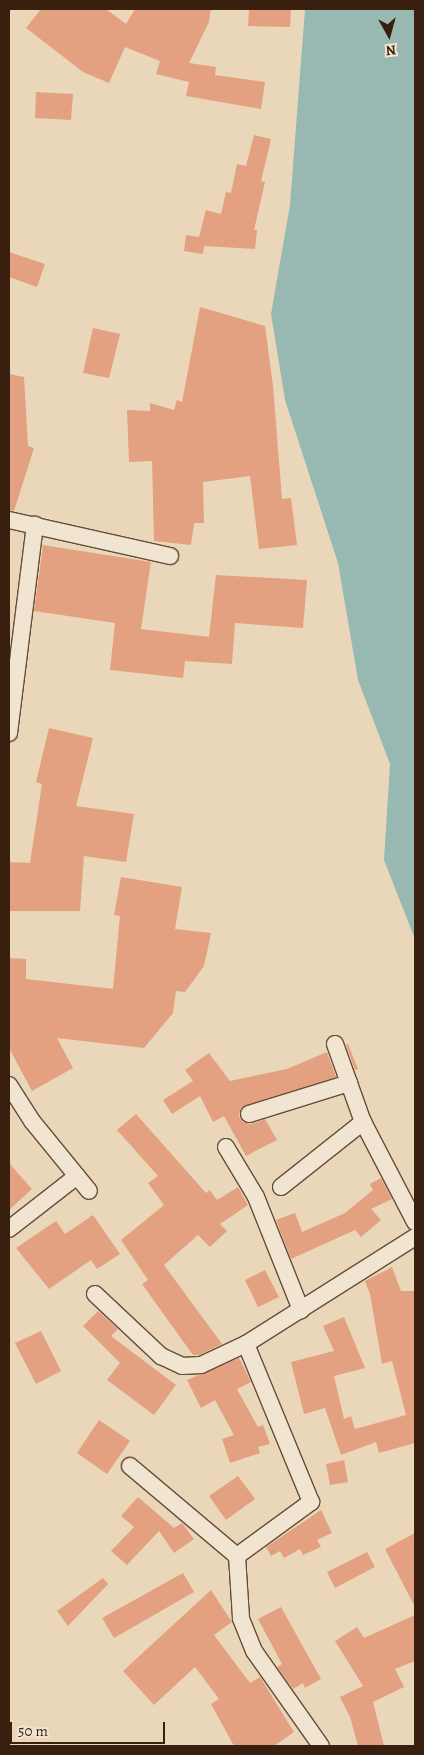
<!DOCTYPE html>
<html>
<head>
<meta charset="utf-8">
<style>
  body { margin:0 }
  #map { position:relative; width:424px; height:1755px; overflow:hidden; background:#ead7b9; font-family:Alegreya,serif }
  div>[style] { position:absolute }
  [style*='--x'] { left:calc(var(--x)*1px); top:calc(var(--y)*1px); width:calc(var(--w)*1px); rotate:calc(var(--a)*1deg) }
  .water>* { inset:0; background:#98b9b1 }
  .building>* { inset:0; background:#e3a181 }
  .roads { filter:drop-shadow(1px 0 #644d39) drop-shadow(-1px 0 #644d39) drop-shadow(0 1px #644d39) drop-shadow(0 -1px #644d39) }
  .minor>* { height:16px; margin:-8px; padding:0 8px; transform-origin:8px; border-radius:8px; background:#f1e5d2 }
  span { translate:-50% -50%; white-space:nowrap; text-align:center; line-height:1.15; -webkit-text-stroke:4.5px #f1e5d2; paint-order:stroke }
  .frame { position:absolute; inset:0; border:10px solid #381f0e; pointer-events:none }
  .north { position:absolute; left:364px; top:10px; width:50px; height:50px; -webkit-text-stroke:4px #f1e5d2; paint-order:stroke; rotate:173deg; font-size:14px; font-weight:700; line-height:20px; text-align:center; color:#381f0e }
  .north::after { content:''; display:block; margin:auto; width:18px; height:22px; background:#381f0e; clip-path:polygon(50% 0,100% 100%,50% 72%,0 100%) }
  .scale { position:absolute; left:10px; top:1722px; width:155px; height:22px; box-sizing:border-box; border:2px solid #381f0e; border-top:0; padding-left:6px; font-size:15px; line-height:18px; white-space:nowrap; color:#381f0e; -webkit-text-stroke:4px #f1e5d2; paint-order:stroke }
</style>
</head>
<body>
<div id="map">
  <div class="water">
    <div style="clip-path:polygon(305px 9px,415px 9px,415px 939px,384px 860px,390px 764px,358px 680px,338px 563px,285px 400px,271px 314px,290px 205px)"></div>
  </div>
  <div class="building">
    <div style="clip-path:polygon(41px 9px,106px 9px,126px 24px,135px 9px,211px 9px,209px 22px,189px 63px,216px 67px,215px 75px,265px 82px,261px 109px,186px 96px,189px 82px,156px 74px,160px 61px,125px 47px,109px 83px,83px 72px,26px 28px)"></div>
    <div style="clip-path:polygon(249px 9px,291px 9px,290px 27px,248px 26px)"></div>
    <div style="clip-path:polygon(36px 92px,73px 94px,71px 120px,35px 118px)"></div>
    <div style="clip-path:polygon(254px 135px,271px 139px,261px 181px,265px 182px,254px 230px,257px 230px,255px 249px,204px 246px,203px 254px,184px 251px,186px 235px,199px 237px,206px 210px,221px 214px,226px 192px,231px 193px,237px 164px,246px 166px)"></div>
    <div style="clip-path:polygon(9px 252px,45px 264px,37px 287px,9px 277px)"></div>
    <div style="clip-path:polygon(200px 307px,265px 326px,273px 386px,282px 499px,291px 498px,297px 545px,259px 549px,250px 476px,203px 482px,204px 523px,194px 523px,191px 545px,154px 541px,152px 461px,129px 462px,127px 410px,150px 411px,150px 403px,174px 410px,177px 400px,182px 402px)"></div>
    <div style="clip-path:polygon(93px 328px,120px 334px,109px 378px,83px 373px)"></div>
    <div style="clip-path:polygon(9px 374px,24px 377px,28px 446px,34px 448px,14px 511px,9px 510px)"></div>
    <div style="clip-path:polygon(43px 545px,151px 562px,141px 629px,209px 637px,216px 575px,307px 580px,303px 628px,235px 623px,232px 664px,185px 661px,183px 678px,110px 670px,115px 623px,34px 611px)"></div>
    <div style="clip-path:polygon(49px 728px,93px 738px,76px 806px,134px 814px,126px 862px,84px 856px,80px 911px,9px 911px,9px 862px,30px 863px,42px 784px,36px 782px)"></div>
    <div style="clip-path:polygon(121px 877px,182px 887px,175px 929px,211px 933px,204px 966px,185px 992px,176px 991px,173px 1013px,144px 1048px,57px 1038px,73px 1068px,32px 1091px,9px 1048px,9px 958px,26px 959px,26px 979px,113px 989px,120px 916px,114px 915px)"></div>
    <div style="clip-path:polygon(348px 1044px,358px 1069px,355px 1070px,346px 1045px)"></div>
    <div style="clip-path:polygon(327px 1052px,336px 1077px,241px 1108px,239px 1116px,243px 1122px,251px 1124px,265px 1119px,277px 1140px,246px 1156px,224px 1116px,213px 1122px,200px 1096px,172px 1114px,163px 1100px,193px 1081px,185px 1070px,209px 1053px,230px 1081px,287px 1069px)"></div>
    <div style="clip-path:polygon(136px 1114px,206px 1193px,210px 1190px,217px 1200px,238px 1187px,248px 1205px,220px 1224px,227px 1231px,210px 1247px,198px 1235px,164px 1265px,222px 1344px,199px 1355px,193px 1355px,142px 1284px,148px 1280px,121px 1240px,164px 1205px,148px 1183px,158px 1176px,117px 1130px)"></div>
    <div style="clip-path:polygon(9px 1163px,32px 1189px,9px 1210px)"></div>
    <div style="clip-path:polygon(381px 1178px,392px 1199px,371px 1209px,381px 1220px,361px 1237px,355px 1230px,291px 1259px,276px 1220px,295px 1213px,302px 1232px,345px 1213px,373px 1190px,370px 1184px)"></div>
    <div style="clip-path:polygon(93px 1215px,120px 1254px,97px 1269px,91px 1260px,49px 1289px,16px 1248px,56px 1221px,65px 1234px)"></div>
    <div style="clip-path:polygon(392px 1267px,401px 1291px,415px 1291px,415px 1443px,379px 1453px,376px 1442px,341px 1455px,325px 1408px,304px 1414px,291px 1362px,334px 1351px,323px 1326px,344px 1317px,365px 1368px,334px 1376px,344px 1419px,351px 1416px,355px 1429px,406px 1415px,392px 1361px,382px 1364px,370px 1294px,365px 1281px)"></div>
    <div style="clip-path:polygon(265px 1270px,279px 1297px,258px 1307px,245px 1280px)"></div>
    <div style="clip-path:polygon(98px 1311px,118px 1329px,111px 1336px,176px 1385px,154px 1415px,107px 1380px,120px 1363px,83px 1326px)"></div>
    <div style="clip-path:polygon(41px 1331px,61px 1371px,36px 1384px,15px 1343px)"></div>
    <div style="clip-path:polygon(239px 1358px,251px 1382px,237px 1389px,258px 1427px,263px 1425px,270px 1444px,258px 1447px,260px 1453px,230px 1463px,222px 1439px,234px 1435px,215px 1400px,201px 1408px,187px 1380px)"></div>
    <div style="clip-path:polygon(99px 1420px,130px 1441px,107px 1474px,77px 1453px)"></div>
    <div style="clip-path:polygon(344px 1460px,348px 1482px,330px 1485px,326px 1464px)"></div>
    <div style="clip-path:polygon(238px 1476px,255px 1499px,226px 1520px,209px 1496px)"></div>
    <div style="clip-path:polygon(138px 1497px,174px 1528px,182px 1523px,194px 1539px,174px 1553px,159px 1531px,127px 1565px,111px 1551px,134px 1527px,121px 1516px)"></div>
    <div style="clip-path:polygon(321px 1510px,332px 1533px,317px 1540px,321px 1547px,303px 1555px,300px 1549px,284px 1558px,280px 1551px,271px 1556px,266px 1547px)"></div>
    <div style="clip-path:polygon(415px 1533px,415px 1607px,385px 1549px)"></div>
    <div style="clip-path:polygon(367px 1552px,375px 1567px,335px 1588px,327px 1572px)"></div>
    <div style="clip-path:polygon(183px 1573px,194px 1592px,114px 1638px,102px 1618px)"></div>
    <div style="clip-path:polygon(103px 1578px,108px 1584px,68px 1626px,57px 1611px)"></div>
    <div style="clip-path:polygon(211px 1590px,232px 1622px,214px 1635px,250px 1683px,260px 1677px,294px 1732px,274px 1746px,234px 1746px,211px 1704px,219px 1699px,195px 1667px,154px 1705px,123px 1671px)"></div>
    <div style="clip-path:polygon(281px 1607px,321px 1679px,305px 1688px,303px 1683px,293px 1689px,277px 1667px,282px 1664px,258px 1619px)"></div>
    <div style="clip-path:polygon(415px 1615px,415px 1661px,395px 1669px,404px 1687px,373px 1702px,384px 1746px,358px 1746px,350px 1717px,340px 1697px,363px 1686px,335px 1641px,357px 1627px,364px 1638px)"></div>
  </div>
  <div class="roads">
    <div class="minor">
      <div style="--x:9;--y:520;--w:165;--a:12.6"></div>
      <div style="--x:9;--y:733;--w:210;--a:-82.9"></div>
      <div style="--x:335;--y:1044;--w:83;--a:70.3"></div>
      <div style="--x:363;--y:1122;--w:113;--a:62.5"></div>
      <div style="--x:9;--y:1085;--w:43;--a:57.4"></div>
      <div style="--x:32;--y:1121;--w:90;--a:50.8"></div>
      <div style="--x:249;--y:1114;--w:105;--a:-17.2"></div>
      <div style="--x:226;--y:1147;--w:58;--a:59"></div>
      <div style="--x:256;--y:1197;--w:122;--a:68.3"></div>
      <div style="--x:281;--y:1187;--w:105;--a:-38.4"></div>
      <div style="--x:9;--y:1229;--w:86;--a:-37.9"></div>
      <div style="--x:95;--y:1294;--w:91;--a:43.2"></div>
      <div style="--x:161;--y:1356;--w:23;--a:25"></div>
      <div style="--x:182;--y:1366;--w:19;--a:-3"></div>
      <div style="--x:201;--y:1365;--w:50;--a:-25"></div>
      <div style="--x:130;--y:1466;--w:140;--a:40.1"></div>
      <div style="--x:321;--y:1746;--w:116;--a:-125.2"></div>
      <div style="--x:254;--y:1651;--w:35;--a:-112"></div>
      <div style="--x:241;--y:1618;--w:62;--a:-93.7"></div>
      <div style="--x:237;--y:1556;--w:92;--a:-36.1"></div>
      <div style="--x:311;--y:1502;--w:171;--a:-112.4"></div>
      <div style="--x:246;--y:1344;--w:200;--a:-32.3"></div>
    </div>
  </div>
  <div class="frame"></div>
  <div class="north">N</div>
  <div class="scale">50 m</div>
</div>
</body>
</html>
